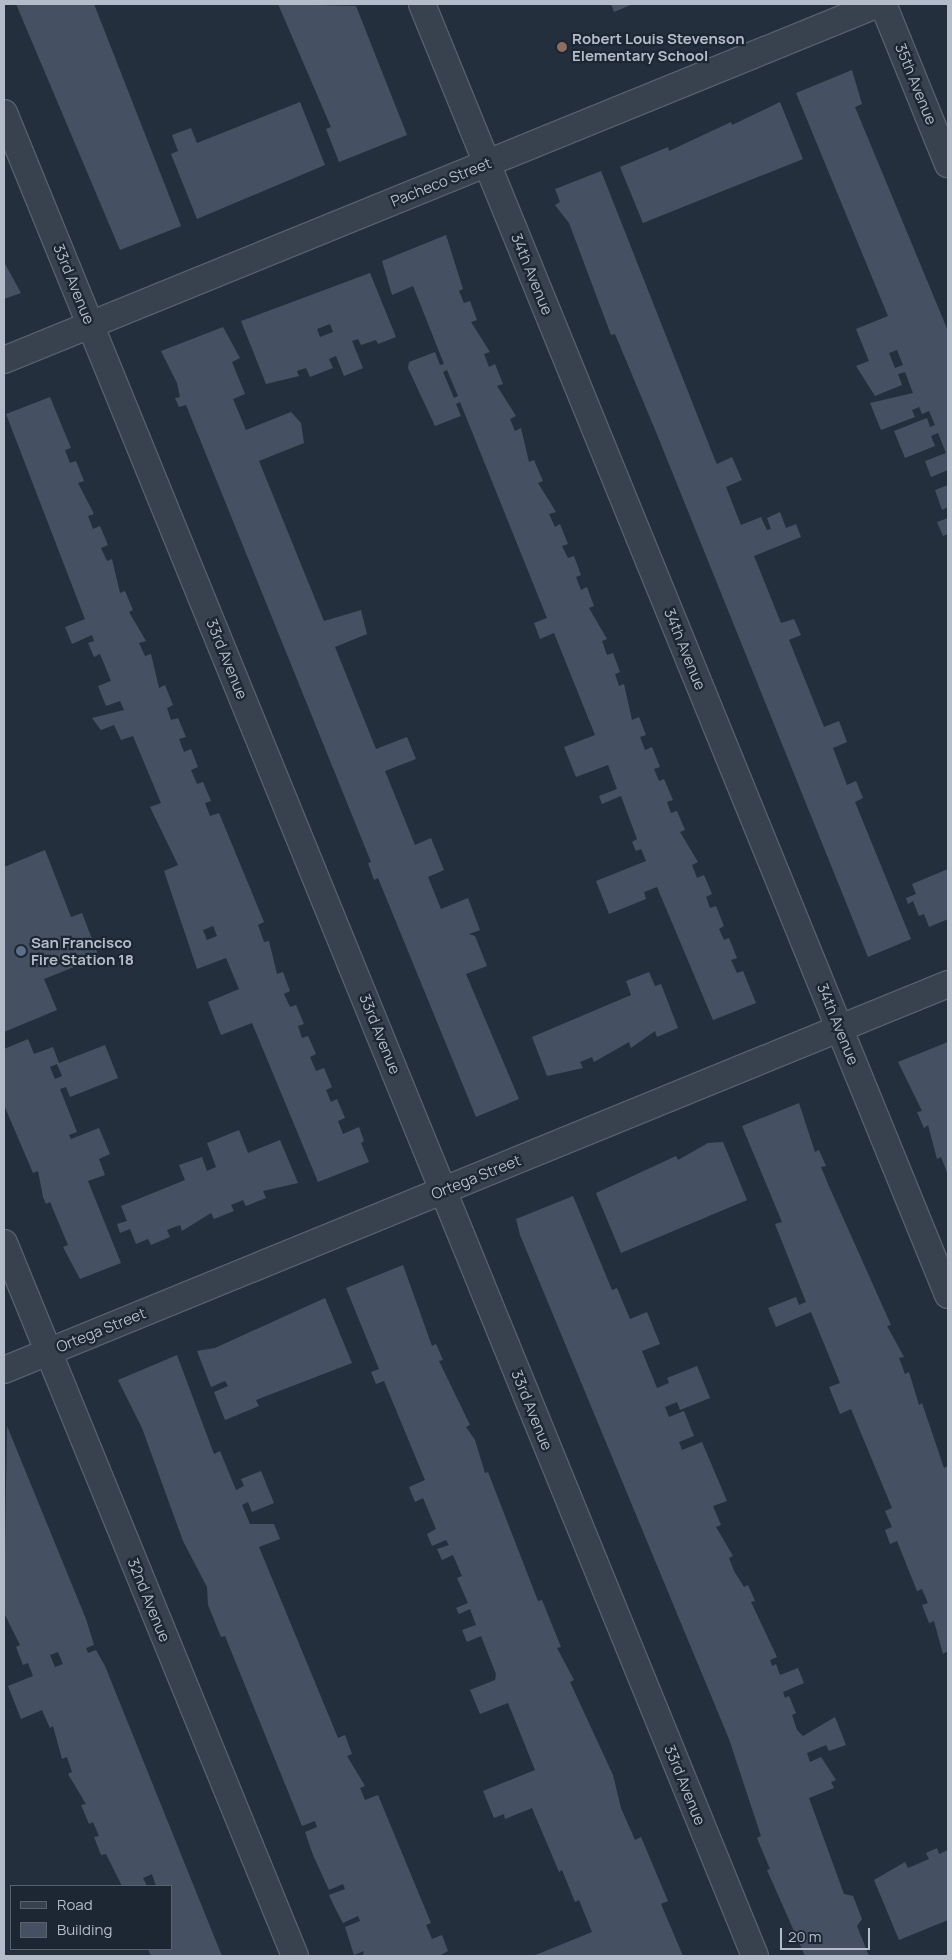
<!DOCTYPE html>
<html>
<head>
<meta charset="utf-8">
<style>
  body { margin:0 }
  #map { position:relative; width:952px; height:1960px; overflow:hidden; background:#242f3e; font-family:Manrope,sans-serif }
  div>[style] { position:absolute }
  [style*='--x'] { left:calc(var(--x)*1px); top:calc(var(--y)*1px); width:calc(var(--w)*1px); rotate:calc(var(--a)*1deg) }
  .building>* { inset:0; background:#455162 }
  .roads { filter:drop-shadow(1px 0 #565f6c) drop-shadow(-1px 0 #565f6c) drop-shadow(0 1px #565f6c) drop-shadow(0 -1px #565f6c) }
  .street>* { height:26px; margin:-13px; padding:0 13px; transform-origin:13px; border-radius:13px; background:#38414e }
  .dots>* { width:14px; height:14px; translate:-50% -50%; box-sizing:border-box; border:2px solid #1d2633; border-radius:50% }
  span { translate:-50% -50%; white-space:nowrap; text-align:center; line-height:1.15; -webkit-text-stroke:4.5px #1d2633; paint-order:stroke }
  .poi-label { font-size:15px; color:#b4bcc9; font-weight:700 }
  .left { translate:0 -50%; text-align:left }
  .street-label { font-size:15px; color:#b4bcc9 }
  .frame { position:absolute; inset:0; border:5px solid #b4bcc9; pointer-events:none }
  .legend { position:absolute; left:10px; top:1885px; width:162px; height:65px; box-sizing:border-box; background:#1d2633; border:1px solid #59626f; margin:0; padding:6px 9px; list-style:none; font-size:15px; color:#b4bcc9 }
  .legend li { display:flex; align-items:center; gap:10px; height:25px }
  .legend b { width:25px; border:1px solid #59626f }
  .scale { position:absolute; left:780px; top:1928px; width:90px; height:22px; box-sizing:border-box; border:2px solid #b4bcc9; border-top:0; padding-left:6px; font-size:15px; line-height:18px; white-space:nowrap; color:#b4bcc9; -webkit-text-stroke:4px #1d2633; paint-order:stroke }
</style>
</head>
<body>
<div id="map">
  <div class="building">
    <div style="clip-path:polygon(16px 4px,94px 4px,181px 226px,120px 250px)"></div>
    <div style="clip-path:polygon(278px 4px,356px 6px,407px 135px,339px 162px,326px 129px,331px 127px)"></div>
    <div style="clip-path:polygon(611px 4px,633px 4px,614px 12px)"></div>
    <div style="clip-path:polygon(evenodd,852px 70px,862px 104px,855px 107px,948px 331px,948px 470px,931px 477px,925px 461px,946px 453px,938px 433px,931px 436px,935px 446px,905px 458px,894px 431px,927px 418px,930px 427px,935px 425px,929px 411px,922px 414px,919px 407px,912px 410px,915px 417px,881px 430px,870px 403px,913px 393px,905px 372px,898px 374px,902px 385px,875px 396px,856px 366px,869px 361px,856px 329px,888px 316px,796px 93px,852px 70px,897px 350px,903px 365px,895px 368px,889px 353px,897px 350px)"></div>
    <div style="clip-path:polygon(300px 102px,325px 165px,197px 219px,171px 154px,178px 151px,172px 135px,191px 128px,197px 143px)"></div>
    <div style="clip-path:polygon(780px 102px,803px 159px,643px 223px,620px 167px,668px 147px,669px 151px,731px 122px,732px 125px)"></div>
    <div style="clip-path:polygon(601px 171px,715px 460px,717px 464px,732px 457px,742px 480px,726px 487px,741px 525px,761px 517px,767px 530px,771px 529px,767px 518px,780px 512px,786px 528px,796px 524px,801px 537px,754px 556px,781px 623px,794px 619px,801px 635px,789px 640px,824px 727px,839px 721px,847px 742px,833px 748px,847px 785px,856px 781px,863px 798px,855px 802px,911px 939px,868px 957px,656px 432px,615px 334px,611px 335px,569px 223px,555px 205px,560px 202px,555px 189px)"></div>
    <div style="clip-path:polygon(evenodd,446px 235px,463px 289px,459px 291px,464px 303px,470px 301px,477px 320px,471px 322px,490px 352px,484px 354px,489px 367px,495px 364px,503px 384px,497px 386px,516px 416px,510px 419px,515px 431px,521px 428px,529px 462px,534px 460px,543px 481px,538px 483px,556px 512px,549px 514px,555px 527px,560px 524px,568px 544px,562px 546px,568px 558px,574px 556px,581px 575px,576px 577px,581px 590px,587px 587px,594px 606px,589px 608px,607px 639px,602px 641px,607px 655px,613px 653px,620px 672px,615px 674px,619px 686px,624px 684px,632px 720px,639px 717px,646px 735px,640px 737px,645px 750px,652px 747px,660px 767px,654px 769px,659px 781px,664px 779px,673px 800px,667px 802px,671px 813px,677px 811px,685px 830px,680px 832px,698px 862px,692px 865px,697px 878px,704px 875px,712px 894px,706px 897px,710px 908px,716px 906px,724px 926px,719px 929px,724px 940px,729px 938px,737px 958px,731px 960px,737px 973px,743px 971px,756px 1003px,713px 1020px,657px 887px,644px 892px,646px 899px,609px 914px,596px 881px,646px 861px,641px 849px,636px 851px,632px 842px,637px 839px,621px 796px,602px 804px,599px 796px,617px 789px,608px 765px,576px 777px,564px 747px,595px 735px,554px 633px,540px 639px,534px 623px,547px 618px,460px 402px,456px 404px,461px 416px,435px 426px,408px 368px,409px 362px,435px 352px,440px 365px,444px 364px,413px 286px,392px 295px,382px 261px,446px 235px,447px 370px,458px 396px,454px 398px,443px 372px,447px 370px)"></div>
    <div style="clip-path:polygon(4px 262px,21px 293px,4px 299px)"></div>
    <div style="clip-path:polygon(evenodd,370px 273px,396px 337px,378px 344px,376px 340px,361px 345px,358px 339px,352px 341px,363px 368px,344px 376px,336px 356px,329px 359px,333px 368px,310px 377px,306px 368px,297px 371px,299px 376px,266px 384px,241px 321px,370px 273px,330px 324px,333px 332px,320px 337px,317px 329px,330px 324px)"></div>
    <div style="clip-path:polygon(223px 327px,240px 358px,232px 362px,245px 394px,233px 399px,246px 430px,291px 412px,301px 423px,304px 443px,259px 461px,324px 621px,361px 610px,367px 634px,335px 647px,376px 749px,407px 737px,416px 759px,385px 771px,415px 845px,431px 838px,444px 870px,428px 877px,441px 909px,468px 898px,480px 930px,469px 934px,475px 936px,487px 966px,466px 974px,519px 1099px,476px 1117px,378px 878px,374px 880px,368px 863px,371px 862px,186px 405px,179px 407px,175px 398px,180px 397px,177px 383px,161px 351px)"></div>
    <div style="clip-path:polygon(evenodd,50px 397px,71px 448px,65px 450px,70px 463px,76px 461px,84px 481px,78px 483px,94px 514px,88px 516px,93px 529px,100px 526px,108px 545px,101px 548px,107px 561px,112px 559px,120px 593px,125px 591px,133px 610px,129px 612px,146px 641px,139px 643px,145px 656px,151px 654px,159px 688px,165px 685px,173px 705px,167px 708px,171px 720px,178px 718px,186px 737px,179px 739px,184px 752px,191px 749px,198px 767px,191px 770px,197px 784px,203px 782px,211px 801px,205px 803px,210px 816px,219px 813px,264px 922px,258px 925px,264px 942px,269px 941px,277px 974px,283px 972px,290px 991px,284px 994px,290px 1007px,296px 1005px,304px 1024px,298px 1026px,302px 1038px,308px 1036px,316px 1054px,310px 1057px,316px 1071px,324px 1068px,332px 1087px,326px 1090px,331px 1102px,337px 1099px,345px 1118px,338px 1121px,343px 1134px,359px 1127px,364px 1141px,361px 1143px,369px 1162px,318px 1182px,252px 1023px,221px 1035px,208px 1002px,239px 989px,226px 958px,197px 969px,164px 871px,178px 865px,150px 807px,161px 803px,133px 736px,121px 740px,114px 725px,101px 730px,92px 718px,124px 710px,120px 701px,106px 706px,98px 686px,111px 681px,100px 654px,94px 657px,88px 643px,94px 641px,92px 635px,72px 644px,65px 627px,85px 619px,6px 414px,50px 397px,213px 926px,217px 936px,207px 940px,203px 930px,213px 926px)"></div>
    <div style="clip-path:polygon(948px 485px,948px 507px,942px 510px,935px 490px)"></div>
    <div style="clip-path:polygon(948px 518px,948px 534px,943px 536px,937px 522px)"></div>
    <div style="clip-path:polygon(45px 850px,71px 917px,82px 913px,99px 957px,44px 979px,57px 1010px,4px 1032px,4px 867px)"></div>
    <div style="clip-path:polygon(948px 869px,948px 919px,929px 927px,924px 914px,919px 916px,913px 901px,908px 904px,906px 898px,916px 894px,912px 884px)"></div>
    <div style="clip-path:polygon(649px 972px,655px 986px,661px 984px,678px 1028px,657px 1037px,655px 1031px,631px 1048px,629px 1042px,594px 1062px,592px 1057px,580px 1062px,583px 1068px,547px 1076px,532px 1037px,631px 995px,626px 981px)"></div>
    <div style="clip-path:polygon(evenodd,28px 1039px,34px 1054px,53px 1047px,59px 1063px,105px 1045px,118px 1078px,70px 1097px,66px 1087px,60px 1089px,77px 1132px,69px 1135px,71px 1139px,99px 1128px,110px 1154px,99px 1159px,105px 1175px,88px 1181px,121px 1263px,80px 1279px,63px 1247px,68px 1245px,50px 1202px,46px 1204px,43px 1197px,38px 1171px,33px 1173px,4px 1105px,4px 1049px,28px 1039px,57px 1064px,62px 1076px,55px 1079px,50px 1067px,57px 1064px)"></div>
    <div style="clip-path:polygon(948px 1042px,948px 1175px,941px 1157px,937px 1159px,928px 1125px,924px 1128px,917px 1112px,922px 1111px,898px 1062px)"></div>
    <div style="clip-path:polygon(799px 1103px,815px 1152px,819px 1150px,826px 1166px,821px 1167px,828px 1184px,891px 1325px,887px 1326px,904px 1357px,899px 1358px,905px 1374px,909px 1372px,919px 1405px,922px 1403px,944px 1468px,948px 1466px,948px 1651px,943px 1654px,934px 1621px,929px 1623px,922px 1605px,928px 1603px,922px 1589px,917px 1591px,897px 1541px,890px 1544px,885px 1530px,892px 1527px,885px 1511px,892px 1508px,851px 1409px,840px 1414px,829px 1387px,840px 1383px,811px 1312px,776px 1327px,768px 1308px,796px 1297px,799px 1305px,806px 1302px,775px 1224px,782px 1222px,742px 1126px)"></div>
    <div style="clip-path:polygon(239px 1130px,248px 1153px,280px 1140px,298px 1183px,263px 1191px,266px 1198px,246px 1206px,243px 1200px,231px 1205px,234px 1211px,214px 1219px,211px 1213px,182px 1231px,180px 1225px,167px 1230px,170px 1237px,151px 1245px,148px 1239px,136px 1244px,130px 1229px,120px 1233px,117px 1224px,127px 1221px,121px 1206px,185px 1180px,179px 1165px,202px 1157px,207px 1171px,216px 1167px,207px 1143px)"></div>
    <div style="clip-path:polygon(723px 1142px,747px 1200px,621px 1253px,596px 1193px,676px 1156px,678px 1160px,708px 1143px)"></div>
    <div style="clip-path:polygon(573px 1196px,612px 1290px,617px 1288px,630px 1319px,647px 1312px,660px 1344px,642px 1351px,657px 1388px,669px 1383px,667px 1378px,697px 1366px,710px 1398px,680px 1410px,677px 1402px,665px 1407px,669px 1417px,684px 1411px,694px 1436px,679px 1442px,682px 1450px,702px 1442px,727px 1501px,713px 1506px,721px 1525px,716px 1527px,733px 1556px,729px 1558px,734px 1571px,744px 1587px,748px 1585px,755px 1601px,751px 1602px,777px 1657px,770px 1660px,772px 1666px,776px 1664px,780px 1675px,798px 1668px,804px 1683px,783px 1692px,785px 1698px,789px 1696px,796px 1713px,792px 1715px,797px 1730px,803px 1736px,835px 1717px,846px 1745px,829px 1751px,826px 1745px,807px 1753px,810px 1762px,821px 1757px,836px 1780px,831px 1782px,834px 1788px,809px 1798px,844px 1894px,853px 1896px,862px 1919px,857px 1926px,869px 1956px,805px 1956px,767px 1870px,770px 1869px,757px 1838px,761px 1836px,729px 1739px,520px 1235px,516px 1219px)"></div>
    <div style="clip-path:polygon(403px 1265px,432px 1346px,436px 1344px,443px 1360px,439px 1361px,470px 1425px,466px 1427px,475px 1440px,485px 1473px,488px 1472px,538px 1601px,542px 1600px,561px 1647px,557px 1648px,574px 1680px,570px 1682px,613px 1775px,621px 1808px,635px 1840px,641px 1837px,668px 1901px,661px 1904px,683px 1956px,533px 1956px,592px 1932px,579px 1900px,575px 1902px,562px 1870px,559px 1872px,532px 1808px,505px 1819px,504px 1814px,494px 1818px,483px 1791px,535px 1770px,508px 1703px,480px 1714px,470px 1690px,495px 1680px,496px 1674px,481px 1636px,467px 1642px,462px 1630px,476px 1625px,470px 1609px,459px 1614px,456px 1608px,468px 1603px,457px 1578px,462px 1576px,453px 1555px,442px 1560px,437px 1549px,449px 1545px,446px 1540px,432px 1546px,427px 1534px,436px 1529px,423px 1498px,415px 1502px,409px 1487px,425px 1480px,384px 1381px,376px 1384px,371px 1372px,379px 1369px,346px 1288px)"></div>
    <div style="clip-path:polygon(325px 1298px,352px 1363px,256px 1400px,259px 1406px,225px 1420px,214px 1392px,228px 1386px,225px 1381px,211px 1387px,197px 1351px,215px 1348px)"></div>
    <div style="clip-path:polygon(177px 1355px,214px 1454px,220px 1451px,236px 1490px,244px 1486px,241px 1479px,261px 1471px,274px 1503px,252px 1512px,248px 1502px,242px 1505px,250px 1524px,274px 1524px,280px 1539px,259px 1547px,338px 1738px,345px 1735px,352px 1754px,347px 1756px,365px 1786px,360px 1788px,365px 1800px,378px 1795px,431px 1923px,426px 1925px,432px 1939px,442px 1935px,448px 1951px,439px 1956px,363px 1956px,364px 1951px,354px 1955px,345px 1927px,360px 1921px,358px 1916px,343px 1923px,335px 1908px,329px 1895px,345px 1889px,343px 1884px,329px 1890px,313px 1855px,305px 1832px,317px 1827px,315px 1821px,302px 1826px,225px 1636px,221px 1637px,208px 1605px,207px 1587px,183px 1541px,142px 1428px,118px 1380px)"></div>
    <div style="clip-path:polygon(evenodd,7px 1426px,86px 1619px,94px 1645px,86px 1648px,88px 1653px,96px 1650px,105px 1666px,222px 1956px,151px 1956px,148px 1949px,171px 1949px,171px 1886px,156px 1886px,152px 1874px,143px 1878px,147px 1886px,122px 1886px,106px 1854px,101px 1855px,94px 1837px,99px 1836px,93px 1822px,89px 1824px,81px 1805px,86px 1804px,68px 1774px,72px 1772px,67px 1757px,62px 1759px,53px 1726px,50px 1728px,42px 1710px,21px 1719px,8px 1686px,33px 1676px,28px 1663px,23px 1665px,16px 1647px,20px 1645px,4px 1613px,7px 1426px,58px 1652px,63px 1664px,55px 1667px,50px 1655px,58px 1652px)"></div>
    <div style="clip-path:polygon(937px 1848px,939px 1854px,948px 1850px,948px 1920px,899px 1940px,874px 1880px,905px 1862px,908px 1868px,929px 1859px,926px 1853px)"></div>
  </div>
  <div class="roads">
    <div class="street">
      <div style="--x:422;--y:4;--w:1394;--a:67.83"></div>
      <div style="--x:883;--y:4;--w:173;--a:67.9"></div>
      <div style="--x:4;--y:113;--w:1990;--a:67.83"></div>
      <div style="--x:4;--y:360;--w:944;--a:-22.16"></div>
      <div style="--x:4;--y:1243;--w:770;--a:67.8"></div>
      <div style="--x:4;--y:1370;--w:1020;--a:-22.24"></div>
    </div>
  </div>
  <div class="dots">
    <div style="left:562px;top:47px;background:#8d6e63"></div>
    <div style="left:21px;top:951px;background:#5c6f8a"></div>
  </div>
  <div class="poi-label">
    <span class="left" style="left:572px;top:47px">Robert Louis Stevenson<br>Elementary School</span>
    <span class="left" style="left:31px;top:951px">San Francisco<br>Fire Station 18</span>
  </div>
  <div class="street-label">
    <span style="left:916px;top:84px;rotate:68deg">35th Avenue</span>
    <span style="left:441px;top:182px;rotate:-22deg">Pacheco Street</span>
    <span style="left:532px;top:274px;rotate:68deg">34th Avenue</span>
    <span style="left:74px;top:284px;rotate:68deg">33rd Avenue</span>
    <span style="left:685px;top:649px;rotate:68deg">34th Avenue</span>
    <span style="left:227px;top:659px;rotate:68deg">33rd Avenue</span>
    <span style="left:838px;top:1024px;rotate:68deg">34th Avenue</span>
    <span style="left:380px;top:1034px;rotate:68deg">33rd Avenue</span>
    <span style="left:476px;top:1177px;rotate:-22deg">Ortega Street</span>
    <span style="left:101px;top:1330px;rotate:-22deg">Ortega Street</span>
    <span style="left:532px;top:1410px;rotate:68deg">33rd Avenue</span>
    <span style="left:149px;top:1600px;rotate:68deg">32nd Avenue</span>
    <span style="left:685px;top:1785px;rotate:68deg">33rd Avenue</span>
  </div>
  <div class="frame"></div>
  <ul class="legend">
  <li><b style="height:6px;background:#38414e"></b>Road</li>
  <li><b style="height:14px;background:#455162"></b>Building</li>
  </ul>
  <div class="scale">20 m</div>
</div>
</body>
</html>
